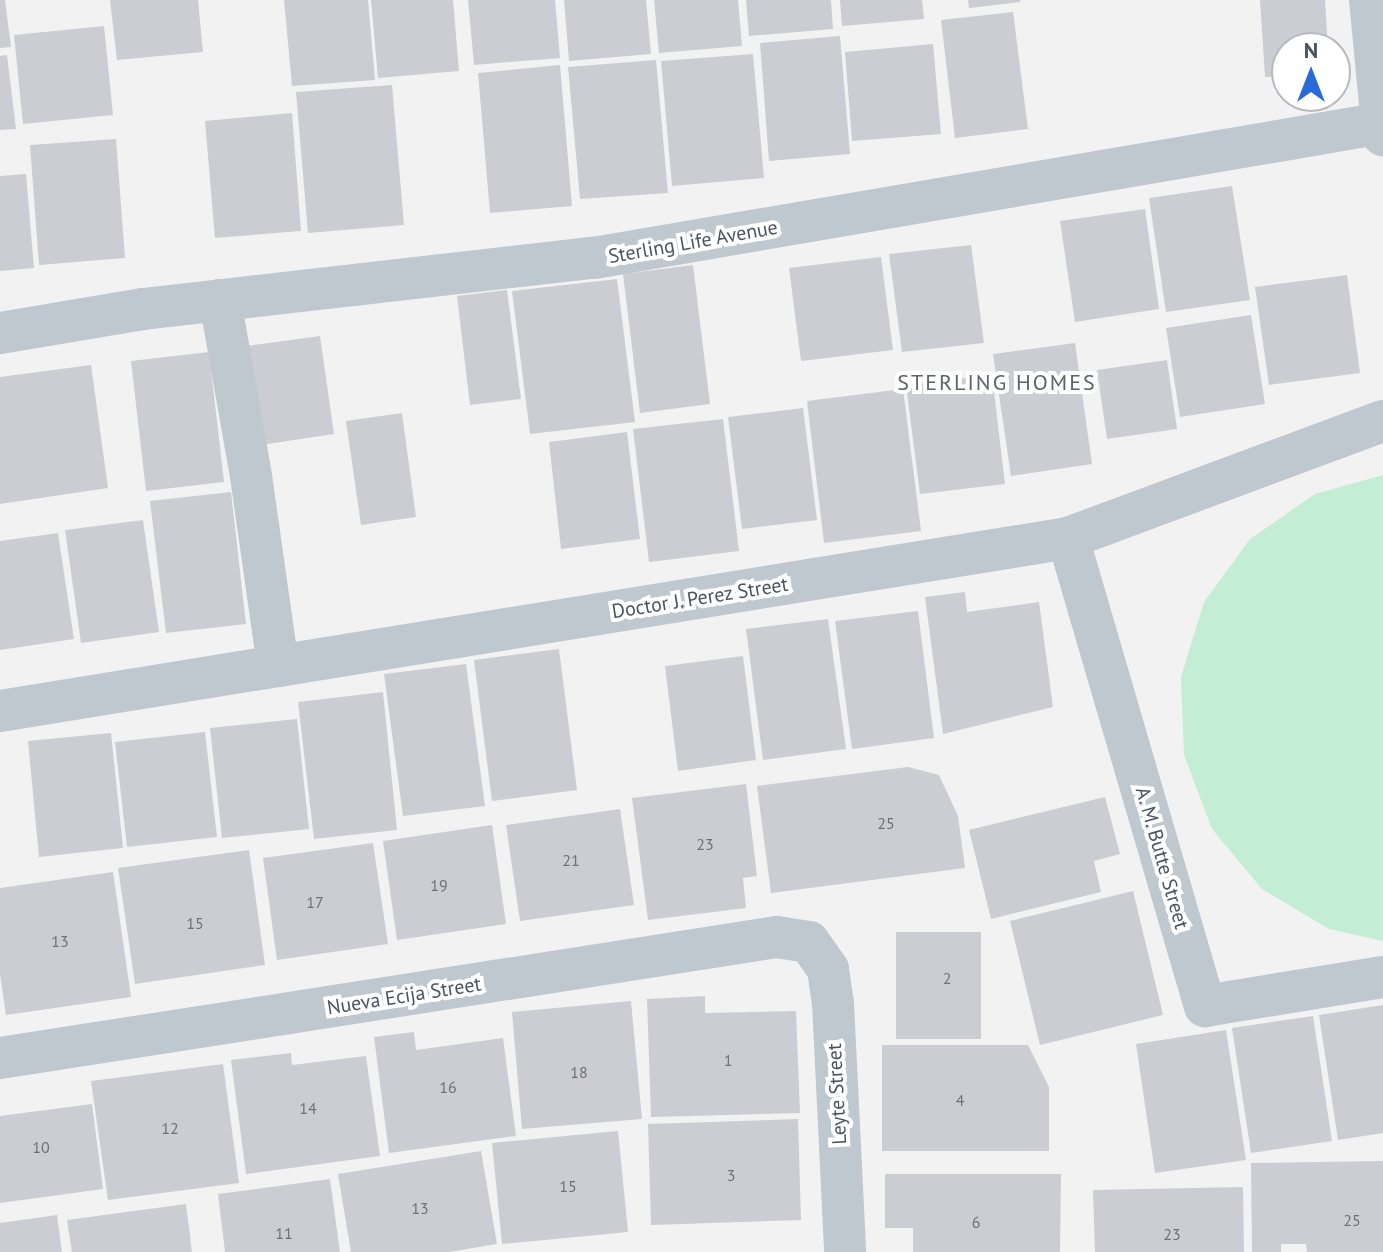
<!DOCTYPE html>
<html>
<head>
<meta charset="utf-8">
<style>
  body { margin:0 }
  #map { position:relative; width:1383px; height:1252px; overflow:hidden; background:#f3f2f2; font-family:"PT Sans",sans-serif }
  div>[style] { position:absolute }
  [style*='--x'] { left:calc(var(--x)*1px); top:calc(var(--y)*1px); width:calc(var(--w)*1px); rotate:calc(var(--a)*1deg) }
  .green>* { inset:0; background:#c4edd6 }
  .building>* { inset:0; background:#cccdd3 }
  .minor>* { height:42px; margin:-21px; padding:0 21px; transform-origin:21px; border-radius:21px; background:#c0c8cf }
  span { translate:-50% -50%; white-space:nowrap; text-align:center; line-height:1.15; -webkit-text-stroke:8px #fff; paint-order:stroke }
  .number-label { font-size:16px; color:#6a727b }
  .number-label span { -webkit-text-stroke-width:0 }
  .street-label { font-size:20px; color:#4a535e }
  .neighbourhood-label { font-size:22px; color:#5e6166; letter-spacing:2px }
  .north { position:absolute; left:1271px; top:32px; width:80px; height:80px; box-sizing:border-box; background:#fff; border:2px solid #b7babf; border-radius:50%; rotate:0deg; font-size:22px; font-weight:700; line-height:32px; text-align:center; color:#4a535e }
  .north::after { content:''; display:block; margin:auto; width:28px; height:36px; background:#276ad8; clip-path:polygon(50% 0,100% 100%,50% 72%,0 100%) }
</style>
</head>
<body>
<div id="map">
  <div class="green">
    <div style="clip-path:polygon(1383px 475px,1383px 941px,1329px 929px,1262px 889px,1212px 829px,1184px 755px,1181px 677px,1204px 602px,1250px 539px,1315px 494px)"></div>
  </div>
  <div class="building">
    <div style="clip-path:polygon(0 0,5px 0,11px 47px,0 48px)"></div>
    <div style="clip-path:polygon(110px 0,198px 0,203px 52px,117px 60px)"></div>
    <div style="clip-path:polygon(284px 0,368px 0,375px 80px,292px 86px)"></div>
    <div style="clip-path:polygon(371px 0,453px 0,459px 71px,378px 78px)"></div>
    <div style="clip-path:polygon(468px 0,555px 0,560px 58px,474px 65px)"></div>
    <div style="clip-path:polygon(564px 0,646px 0,651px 54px,569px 61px)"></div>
    <div style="clip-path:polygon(654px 0,738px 0,742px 46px,659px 53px)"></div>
    <div style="clip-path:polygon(746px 0,831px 0,833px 29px,749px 36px)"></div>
    <div style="clip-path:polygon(840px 0,922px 0,924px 19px,842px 26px)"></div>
    <div style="clip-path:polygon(968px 0,1020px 0,1020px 2px,969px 8px)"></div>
    <div style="clip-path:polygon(1260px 0,1325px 0,1328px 48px,1287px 48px,1287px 76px,1265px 77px)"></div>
    <div style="clip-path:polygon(1013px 12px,1028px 129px,955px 138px,941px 20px)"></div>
    <div style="clip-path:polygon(104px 26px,113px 115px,23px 124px,14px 35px)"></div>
    <div style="clip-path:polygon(840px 36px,850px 154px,769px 161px,760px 43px)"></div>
    <div style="clip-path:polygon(933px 44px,941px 134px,852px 141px,845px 52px)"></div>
    <div style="clip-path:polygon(753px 54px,764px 178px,672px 186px,661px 61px)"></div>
    <div style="clip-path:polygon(7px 55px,16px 129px,0 130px,0 56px)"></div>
    <div style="clip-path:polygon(656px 60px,668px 193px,580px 199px,568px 67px)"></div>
    <div style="clip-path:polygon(560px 65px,572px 206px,490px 213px,478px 73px)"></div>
    <div style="clip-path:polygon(392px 85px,404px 225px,308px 233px,296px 92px)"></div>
    <div style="clip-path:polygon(292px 113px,301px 231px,215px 238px,205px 121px)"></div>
    <div style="clip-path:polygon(116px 139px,125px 258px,39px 265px,30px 145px)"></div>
    <div style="clip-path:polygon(26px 174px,34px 268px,0 271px,0 176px)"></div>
    <div style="clip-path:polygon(1232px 186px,1250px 300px,1166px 312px,1149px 198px)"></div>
    <div style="clip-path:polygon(1145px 209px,1159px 309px,1075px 322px,1060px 221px)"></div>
    <div style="clip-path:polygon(971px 245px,984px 343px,902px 352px,889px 254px)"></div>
    <div style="clip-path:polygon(881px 257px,893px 350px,801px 361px,789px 268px)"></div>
    <div style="clip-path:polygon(693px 265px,710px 404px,640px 413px,623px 274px)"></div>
    <div style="clip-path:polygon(1347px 275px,1360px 373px,1269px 385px,1255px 287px)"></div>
    <div style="clip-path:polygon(617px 279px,635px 422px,530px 434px,512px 291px)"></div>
    <div style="clip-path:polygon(507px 290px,521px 399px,470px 405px,457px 296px)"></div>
    <div style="clip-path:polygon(1251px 315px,1265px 404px,1180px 417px,1166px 328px)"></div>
    <div style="clip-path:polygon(320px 336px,334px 434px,254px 446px,240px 347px)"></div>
    <div style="clip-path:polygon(1075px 343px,1092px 464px,1011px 476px,993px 354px)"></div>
    <div style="clip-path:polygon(209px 352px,224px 482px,146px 491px,131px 361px)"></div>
    <div style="clip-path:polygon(1167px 360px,1177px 429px,1107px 439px,1097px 370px)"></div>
    <div style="clip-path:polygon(91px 365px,108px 488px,0 504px,0 377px)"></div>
    <div style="clip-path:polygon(992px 375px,1005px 484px,920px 494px,906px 385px)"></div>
    <div style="clip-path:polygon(903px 389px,921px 531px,824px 543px,807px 401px)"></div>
    <div style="clip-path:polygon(803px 408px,817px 520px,742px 529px,728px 417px)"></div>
    <div style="clip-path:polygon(402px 413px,416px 517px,361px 525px,346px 421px)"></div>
    <div style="clip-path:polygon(723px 419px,739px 551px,649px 562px,633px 429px)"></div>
    <div style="clip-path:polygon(627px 432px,640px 539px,561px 549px,549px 442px)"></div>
    <div style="clip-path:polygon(231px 492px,246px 624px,166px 633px,150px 501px)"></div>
    <div style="clip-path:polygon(143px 520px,159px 632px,81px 643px,65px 530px)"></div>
    <div style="clip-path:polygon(58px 533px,74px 639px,0 650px,0 541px)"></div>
    <div style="clip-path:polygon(965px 592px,967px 612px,1039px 602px,1053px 707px,943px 734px,925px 597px)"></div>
    <div style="clip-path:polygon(918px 611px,934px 738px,852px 749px,835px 621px)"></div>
    <div style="clip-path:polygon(828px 619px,846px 749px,763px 760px,746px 629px)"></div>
    <div style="clip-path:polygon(559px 649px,577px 790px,492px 801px,474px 660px)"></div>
    <div style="clip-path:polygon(743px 656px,756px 760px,678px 771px,665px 666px)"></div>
    <div style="clip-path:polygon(466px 664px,485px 806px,403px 816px,384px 674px)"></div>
    <div style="clip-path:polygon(383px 692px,397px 830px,314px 839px,298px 702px)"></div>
    <div style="clip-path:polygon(297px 719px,309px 829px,222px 838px,210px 728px)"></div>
    <div style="clip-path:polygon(205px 732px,217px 837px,127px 847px,115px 742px)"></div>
    <div style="clip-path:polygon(111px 733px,123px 848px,39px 857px,28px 741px)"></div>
    <div style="clip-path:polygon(908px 767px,939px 775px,958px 816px,965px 868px,771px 893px,757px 786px)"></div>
    <div style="clip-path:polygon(746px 784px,757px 876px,743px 878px,746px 908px,648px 920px,632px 798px)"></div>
    <div style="clip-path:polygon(1105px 797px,1120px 854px,1094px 861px,1101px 892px,991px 919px,969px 830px)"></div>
    <div style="clip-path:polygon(620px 809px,634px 905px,520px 921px,506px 825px)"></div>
    <div style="clip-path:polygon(492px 825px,506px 924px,397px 940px,383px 841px)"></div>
    <div style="clip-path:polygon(373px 843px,388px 944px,277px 960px,263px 858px)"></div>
    <div style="clip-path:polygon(249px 850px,265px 965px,135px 984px,118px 868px)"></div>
    <div style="clip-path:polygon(113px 872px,131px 997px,6px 1015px,0 974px,0 888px)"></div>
    <div style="clip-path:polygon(1133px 891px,1163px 1015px,1040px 1045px,1010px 921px)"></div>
    <div style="clip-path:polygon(896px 932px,981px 932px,981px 1039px,896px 1039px)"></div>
    <div style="clip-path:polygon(705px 996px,705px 1013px,796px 1011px,800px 1113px,651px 1117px,647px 999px)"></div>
    <div style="clip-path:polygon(631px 1001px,642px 1119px,522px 1129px,512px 1012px)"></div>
    <div style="clip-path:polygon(1383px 1005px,1383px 1133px,1338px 1140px,1319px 1015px)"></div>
    <div style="clip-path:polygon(1313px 1016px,1332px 1141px,1251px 1153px,1232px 1028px)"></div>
    <div style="clip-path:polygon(1226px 1030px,1246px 1160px,1155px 1173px,1136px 1044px)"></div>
    <div style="clip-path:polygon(414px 1032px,416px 1050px,503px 1038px,516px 1136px,389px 1153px,374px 1037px)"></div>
    <div style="clip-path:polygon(882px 1045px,1028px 1045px,1049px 1087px,1049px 1151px,882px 1151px)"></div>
    <div style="clip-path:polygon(291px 1053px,292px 1065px,366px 1056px,380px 1156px,246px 1174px,231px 1060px)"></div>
    <div style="clip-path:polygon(223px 1064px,239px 1183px,108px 1200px,91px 1081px)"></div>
    <div style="clip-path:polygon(92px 1104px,103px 1189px,0 1203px,0 1116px)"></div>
    <div style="clip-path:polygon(798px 1119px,801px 1220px,651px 1225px,648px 1124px)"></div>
    <div style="clip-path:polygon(618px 1131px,628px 1232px,502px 1244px,492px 1143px)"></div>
    <div style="clip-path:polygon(481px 1151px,497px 1244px,449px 1252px,351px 1252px,338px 1174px)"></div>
    <div style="clip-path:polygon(1383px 1161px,1383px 1252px,1307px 1252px,1306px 1244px,1281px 1244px,1281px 1252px,1252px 1252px,1251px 1163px)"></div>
    <div style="clip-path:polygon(885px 1174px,1061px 1174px,1060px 1252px,913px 1252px,913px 1228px,885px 1228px)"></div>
    <div style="clip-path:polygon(330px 1179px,340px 1252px,225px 1252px,218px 1194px)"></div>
    <div style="clip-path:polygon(1243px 1187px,1244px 1252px,1095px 1252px,1093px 1190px)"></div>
    <div style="clip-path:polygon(186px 1204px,192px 1252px,72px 1252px,67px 1220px)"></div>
    <div style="clip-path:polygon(57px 1215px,62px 1252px,0 1252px,0 1223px)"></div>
  </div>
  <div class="minor">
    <div style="--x:1370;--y:0;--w:136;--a:84.5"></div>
    <div style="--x:220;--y:300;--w:179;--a:80"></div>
    <div style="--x:251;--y:476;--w:192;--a:81.9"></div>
    <div style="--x:0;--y:333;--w:145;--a:-9.5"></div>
    <div style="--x:143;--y:309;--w:454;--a:-6.5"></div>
    <div style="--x:594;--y:258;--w:800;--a:-9.71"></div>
    <div style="--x:1068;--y:538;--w:488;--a:73.7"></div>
    <div style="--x:1205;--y:1006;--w:180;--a:-9.3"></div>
    <div style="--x:0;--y:711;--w:1082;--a:-9.2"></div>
    <div style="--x:1068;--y:538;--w:336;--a:-20.4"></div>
    <div style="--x:0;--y:1058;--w:786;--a:-8.85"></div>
    <div style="--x:777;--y:937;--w:32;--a:9"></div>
    <div style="--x:809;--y:942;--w:33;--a:55"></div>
    <div style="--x:828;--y:969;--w:34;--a:82"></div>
    <div style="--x:833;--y:1003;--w:249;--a:87.2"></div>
  </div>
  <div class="number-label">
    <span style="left:886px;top:823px">25</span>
    <span style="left:705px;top:844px">23</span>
    <span style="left:571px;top:860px">21</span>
    <span style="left:439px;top:885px">19</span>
    <span style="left:315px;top:902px">17</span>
    <span style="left:195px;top:923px">15</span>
    <span style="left:60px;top:941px">13</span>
    <span style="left:947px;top:978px">2</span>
    <span style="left:728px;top:1060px">1</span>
    <span style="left:579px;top:1072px">18</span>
    <span style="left:448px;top:1087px">16</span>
    <span style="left:960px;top:1100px">4</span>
    <span style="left:308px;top:1108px">14</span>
    <span style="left:170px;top:1128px">12</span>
    <span style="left:41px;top:1147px">10</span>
    <span style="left:731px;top:1175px">3</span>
    <span style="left:568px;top:1186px">15</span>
    <span style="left:420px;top:1208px">13</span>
    <span style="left:1352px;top:1220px">25</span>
    <span style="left:976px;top:1222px">6</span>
    <span style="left:284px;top:1233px">11</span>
    <span style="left:1172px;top:1234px">23</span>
  </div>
  <div class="street-label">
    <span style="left:693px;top:242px;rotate:-10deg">Sterling Life Avenue</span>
    <span style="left:700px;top:598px;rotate:-9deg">Doctor J. Perez Street</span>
    <span style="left:1162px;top:858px;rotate:74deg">A. M. Butte Street</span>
    <span style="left:404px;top:996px;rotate:-9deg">Nueva Ecija Street</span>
    <span style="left:837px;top:1094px;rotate:-93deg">Leyte Street</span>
  </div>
  <div class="neighbourhood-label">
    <span style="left:997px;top:383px">STERLING HOMES</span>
  </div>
  <div class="north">N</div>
</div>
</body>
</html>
